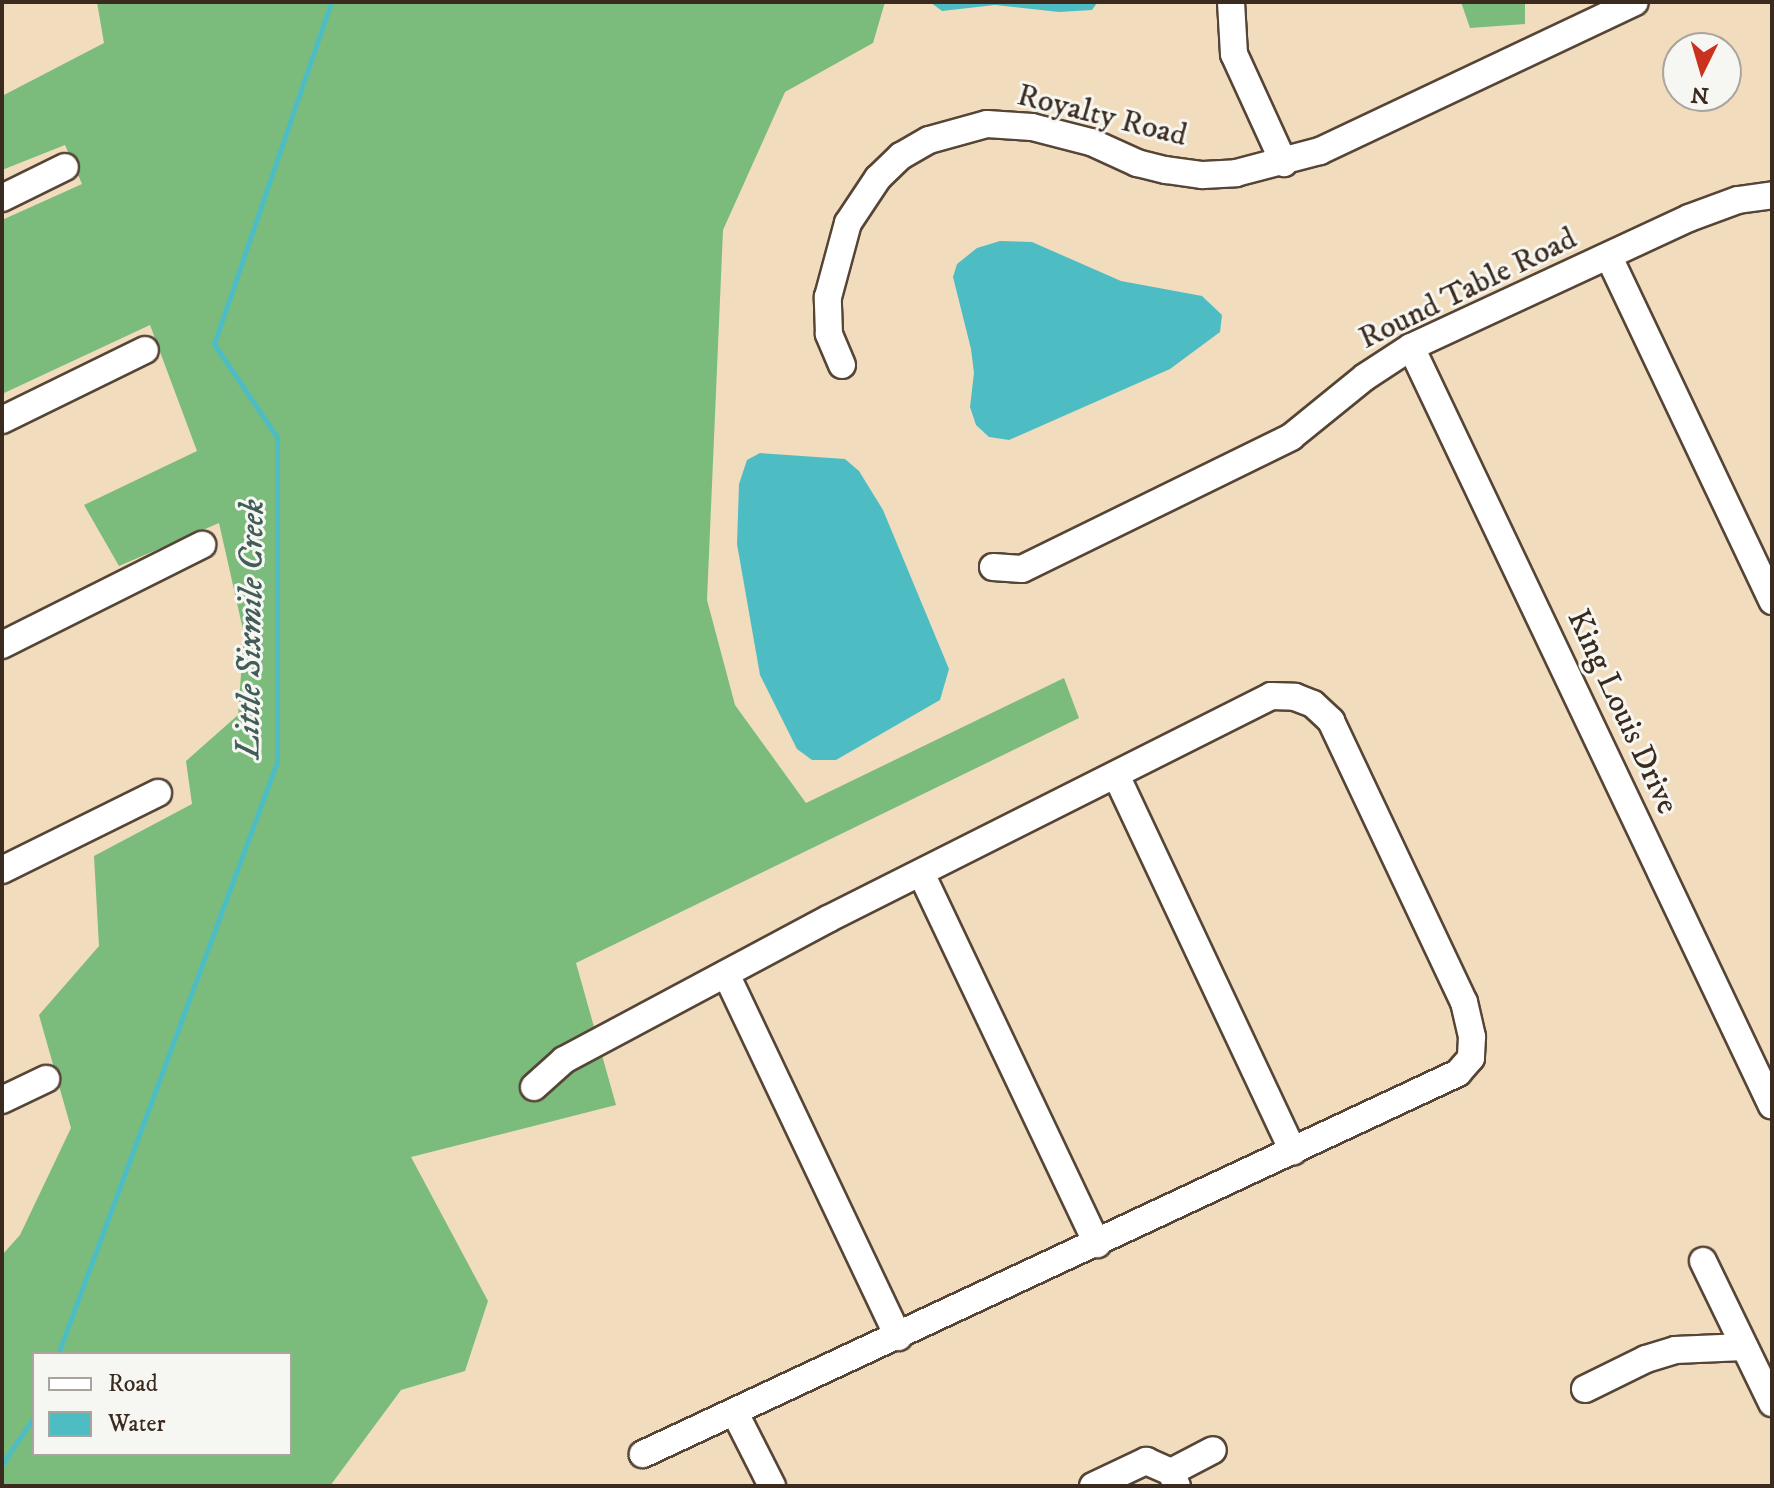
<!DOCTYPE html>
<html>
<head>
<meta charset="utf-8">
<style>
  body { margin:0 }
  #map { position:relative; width:1774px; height:1488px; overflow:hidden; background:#f1dcbd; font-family:"IM FELL DW Pica",serif }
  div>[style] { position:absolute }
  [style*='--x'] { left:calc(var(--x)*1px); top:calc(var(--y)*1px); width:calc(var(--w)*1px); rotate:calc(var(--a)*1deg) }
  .forest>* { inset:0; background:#7bbb7c }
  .water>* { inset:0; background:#4ebdc3 }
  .stream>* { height:5px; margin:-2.5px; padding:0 2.5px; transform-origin:2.5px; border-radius:2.5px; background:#4ebdc3 }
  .roads { filter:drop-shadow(2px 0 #564536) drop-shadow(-2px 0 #564536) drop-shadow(0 2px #564536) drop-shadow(0 -2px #564536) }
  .minor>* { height:26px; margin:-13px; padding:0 13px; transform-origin:13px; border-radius:13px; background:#fff }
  span { translate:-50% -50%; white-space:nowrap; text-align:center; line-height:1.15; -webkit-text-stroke:6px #f6f6f2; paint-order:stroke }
  .street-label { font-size:32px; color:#3b2a1e }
  .water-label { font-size:34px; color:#425d58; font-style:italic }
  .frame { position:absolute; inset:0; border:4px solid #3b2a1e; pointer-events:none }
  .legend { position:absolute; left:32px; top:1352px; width:260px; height:104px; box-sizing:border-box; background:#f6f6f2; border:2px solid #aba49d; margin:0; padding:10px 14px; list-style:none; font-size:24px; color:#3b2a1e }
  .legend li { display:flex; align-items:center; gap:16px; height:40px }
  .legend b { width:40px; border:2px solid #aba49d }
  .north { position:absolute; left:1662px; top:32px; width:80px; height:80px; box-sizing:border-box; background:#f6f6f2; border:2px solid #aba49d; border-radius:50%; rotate:185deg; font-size:22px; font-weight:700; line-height:32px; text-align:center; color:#3b2a1e }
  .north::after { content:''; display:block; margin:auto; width:28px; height:36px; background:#c8321e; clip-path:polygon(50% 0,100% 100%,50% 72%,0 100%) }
</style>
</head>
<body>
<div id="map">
  <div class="forest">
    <div style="clip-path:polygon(evenodd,97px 2px,885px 2px,873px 43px,785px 92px,723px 230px,707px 600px,735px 705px,806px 803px,1064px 678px,1079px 718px,576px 963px,616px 1105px,411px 1157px,488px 1301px,465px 1371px,401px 1390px,330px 1486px,2px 1486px,2px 1255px,20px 1235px,71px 1128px,39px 1015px,99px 946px,94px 856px,192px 804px,186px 761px,238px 715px,244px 634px,219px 523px,119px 566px,84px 505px,197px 451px,150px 325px,2px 394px,2px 220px,82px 184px,65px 145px,2px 170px,2px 96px,104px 43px,97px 2px,34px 1354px,290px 1354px,290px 1454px,34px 1454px,34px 1354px)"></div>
    <div style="clip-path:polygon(1461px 2px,1525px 2px,1525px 24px,1470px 28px)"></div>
  </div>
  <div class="water">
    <div style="clip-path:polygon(930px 2px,1097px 2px,1097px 3px,1092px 10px,1059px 12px,995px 5px,942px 11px)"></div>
    <div style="clip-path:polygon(1000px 241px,1032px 242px,1121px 281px,1202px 296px,1222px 315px,1220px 332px,1170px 369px,1009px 440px,989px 437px,976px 425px,970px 407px,974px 373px,971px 349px,953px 277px,957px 264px,977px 248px)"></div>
    <div style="clip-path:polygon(760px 453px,845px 459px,859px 471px,883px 510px,949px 669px,940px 700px,836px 760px,812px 760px,797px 749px,760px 675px,737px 544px,739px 484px,747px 460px)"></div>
  </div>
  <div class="stream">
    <div style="--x:58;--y:1354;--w:631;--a:-69.7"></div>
    <div style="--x:277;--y:762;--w:325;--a:-90"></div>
    <div style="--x:277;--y:437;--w:112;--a:-124.1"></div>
    <div style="--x:214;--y:344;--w:361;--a:-71.1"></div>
    <div style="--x:2;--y:1464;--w:57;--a:-55.8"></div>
  </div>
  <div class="roads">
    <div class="minor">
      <div style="--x:1231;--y:2;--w:52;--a:86.7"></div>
      <div style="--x:1234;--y:54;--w:120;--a:65.4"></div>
      <div style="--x:2;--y:198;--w:70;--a:-26.2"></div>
      <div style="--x:1609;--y:257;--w:381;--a:64.6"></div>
      <div style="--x:1411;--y:347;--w:840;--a:64.56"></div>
      <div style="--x:842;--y:365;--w:34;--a:-113"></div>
      <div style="--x:829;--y:334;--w:37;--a:-92"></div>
      <div style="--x:828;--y:297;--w:77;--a:-74.9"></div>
      <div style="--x:848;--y:223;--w:54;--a:-56.3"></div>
      <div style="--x:878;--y:178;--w:32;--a:-44"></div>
      <div style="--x:901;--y:156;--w:32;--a:-30"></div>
      <div style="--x:929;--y:140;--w:60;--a:-15.4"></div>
      <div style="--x:987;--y:124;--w:45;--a:3.8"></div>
      <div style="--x:1032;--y:127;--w:61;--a:14.3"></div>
      <div style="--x:1091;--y:142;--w:51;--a:24.5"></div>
      <div style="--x:1137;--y:163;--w:30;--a:14"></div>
      <div style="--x:1166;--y:170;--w:37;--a:8"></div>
      <div style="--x:1203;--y:175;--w:33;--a:-3"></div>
      <div style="--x:1236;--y:173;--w:87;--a:-14.7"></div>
      <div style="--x:1320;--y:151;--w:348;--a:-25.3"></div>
      <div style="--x:2;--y:420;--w:159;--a:-26.1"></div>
      <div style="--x:993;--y:567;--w:29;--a:4"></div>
      <div style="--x:1022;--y:569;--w:300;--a:-26.1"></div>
      <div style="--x:1291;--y:437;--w:95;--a:-39"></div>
      <div style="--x:1365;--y:377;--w:55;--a:-33.1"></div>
      <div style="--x:1411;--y:347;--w:306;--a:-24.9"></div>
      <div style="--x:1689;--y:218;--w:52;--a:-20.2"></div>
      <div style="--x:1738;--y:200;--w:34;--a:-8"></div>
      <div style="--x:2;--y:645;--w:224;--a:-26.6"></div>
      <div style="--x:1116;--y:775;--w:416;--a:64.8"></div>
      <div style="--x:2;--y:870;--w:174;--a:-26.3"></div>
      <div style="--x:921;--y:873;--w:411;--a:64.6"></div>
      <div style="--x:726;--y:974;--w:402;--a:64.6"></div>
      <div style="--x:534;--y:1087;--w:40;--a:-42"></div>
      <div style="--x:564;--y:1060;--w:299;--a:-28.1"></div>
      <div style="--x:828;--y:919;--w:496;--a:-26.7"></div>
      <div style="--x:1271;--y:696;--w:24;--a:2"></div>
      <div style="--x:1295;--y:697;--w:19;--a:21"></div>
      <div style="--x:1313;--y:704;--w:25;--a:43"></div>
      <div style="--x:1331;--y:721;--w:311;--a:64.7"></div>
      <div style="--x:1464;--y:1002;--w:36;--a:77"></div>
      <div style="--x:1472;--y:1037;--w:21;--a:93"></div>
      <div style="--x:1471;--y:1058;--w:20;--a:131"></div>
      <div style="--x:1458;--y:1073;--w:900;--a:154.94"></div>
      <div style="--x:2;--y:1100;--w:49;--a:-25.5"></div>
      <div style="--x:1703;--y:1261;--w:158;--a:64.1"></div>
      <div style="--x:1585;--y:1389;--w:68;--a:-26.2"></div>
      <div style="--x:1646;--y:1359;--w:30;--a:-17"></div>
      <div style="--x:1675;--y:1350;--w:69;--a:-2.5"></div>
      <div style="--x:735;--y:1413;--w:82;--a:63.1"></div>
      <div style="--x:1171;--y:1472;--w:47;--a:-27.6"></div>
      <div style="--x:1093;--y:1486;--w:59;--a:-25.3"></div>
      <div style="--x:1146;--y:1461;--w:27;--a:24"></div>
      <div style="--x:1171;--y:1472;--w:15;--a:67"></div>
    </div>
  </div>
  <div class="street-label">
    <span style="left:1102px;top:116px;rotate:14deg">Royalty Road</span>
    <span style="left:1468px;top:289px;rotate:-26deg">Round Table Road</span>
    <span style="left:1622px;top:712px;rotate:65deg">King Louis Drive</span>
  </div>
  <div class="water-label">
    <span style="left:251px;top:629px;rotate:-89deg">Little Sixmile Creek</span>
  </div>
  <div class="frame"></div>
  <ul class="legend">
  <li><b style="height:10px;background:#fff"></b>Road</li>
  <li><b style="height:22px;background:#4ebdc3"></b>Water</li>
  </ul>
  <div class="north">N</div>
</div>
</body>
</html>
